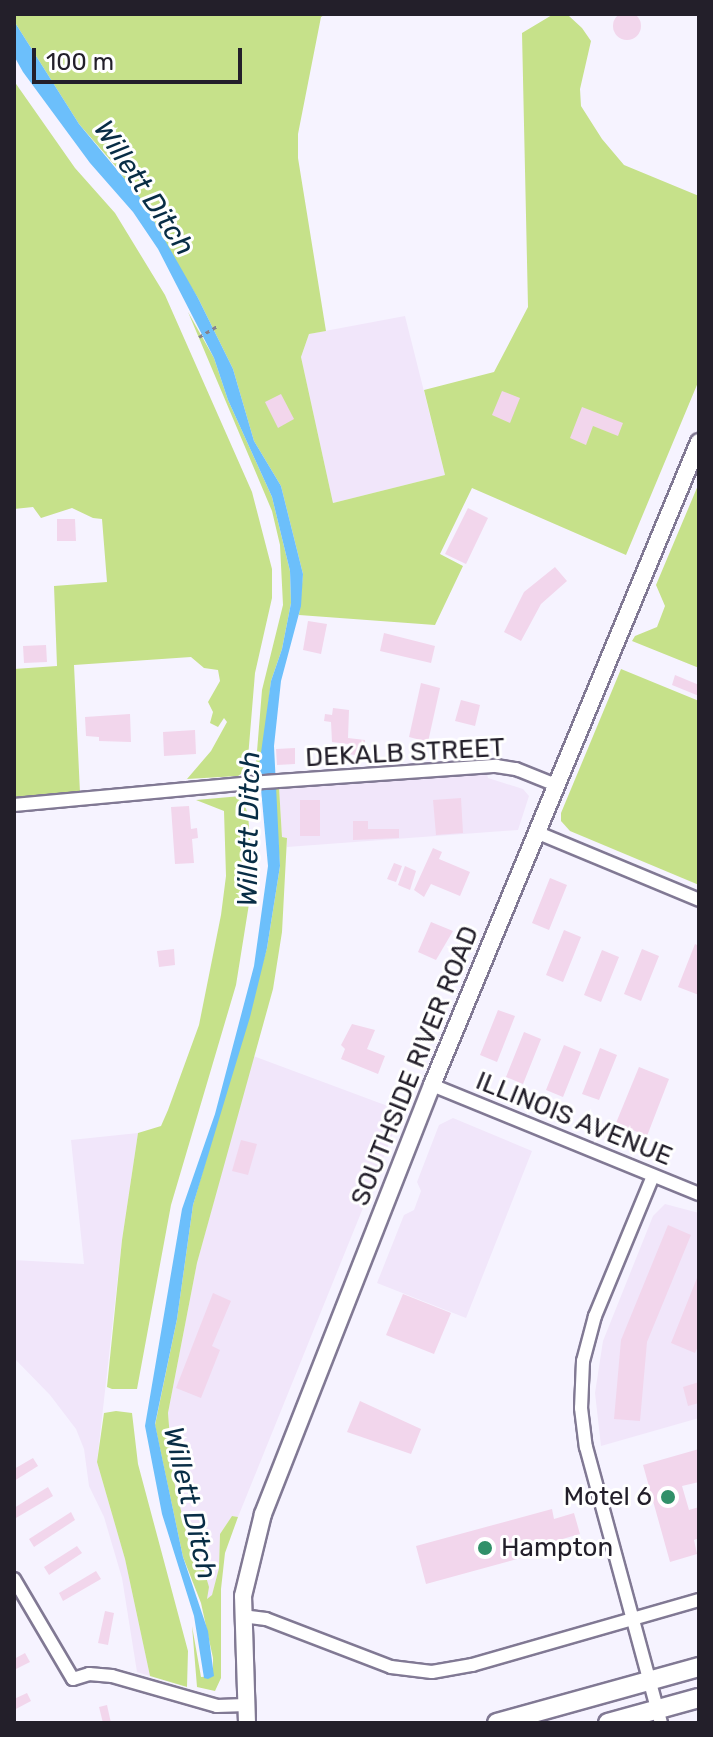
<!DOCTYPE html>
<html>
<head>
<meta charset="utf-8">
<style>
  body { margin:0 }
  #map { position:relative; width:713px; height:1737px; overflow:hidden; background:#f6f3ff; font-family:Rubik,sans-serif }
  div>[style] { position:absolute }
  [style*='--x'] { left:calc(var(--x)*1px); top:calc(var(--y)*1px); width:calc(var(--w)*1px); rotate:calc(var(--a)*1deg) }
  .industrial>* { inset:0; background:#f1e6fa }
  .green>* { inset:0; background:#c6e18a }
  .water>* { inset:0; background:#6cbffb }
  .building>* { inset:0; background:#f2d6ec }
  .round { border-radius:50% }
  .path>* { height:3px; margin-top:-1.5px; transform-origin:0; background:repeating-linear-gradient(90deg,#85818d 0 4px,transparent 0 8px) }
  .roads { filter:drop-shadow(2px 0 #817994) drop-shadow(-2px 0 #817994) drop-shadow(0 2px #817994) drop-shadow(0 -2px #817994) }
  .street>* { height:12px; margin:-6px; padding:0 6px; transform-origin:6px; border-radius:6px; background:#fff }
  .secondary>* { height:16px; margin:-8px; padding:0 8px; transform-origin:8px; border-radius:8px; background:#fff }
  .primary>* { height:18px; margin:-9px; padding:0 9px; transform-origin:9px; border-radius:9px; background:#fff }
  .dots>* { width:22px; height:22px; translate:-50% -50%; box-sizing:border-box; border:4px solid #fff; border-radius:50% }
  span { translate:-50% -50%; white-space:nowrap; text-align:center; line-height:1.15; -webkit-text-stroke:6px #fff; paint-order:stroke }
  .street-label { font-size:26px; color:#231f2a }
  .poi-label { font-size:26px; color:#231f2a }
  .right { translate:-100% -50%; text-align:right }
  .left { translate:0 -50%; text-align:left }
  .water-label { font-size:28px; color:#082d45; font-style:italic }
  .frame { position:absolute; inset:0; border:16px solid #231f2a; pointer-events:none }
  .scale { position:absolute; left:32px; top:48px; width:210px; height:36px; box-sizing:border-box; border:4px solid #231f2a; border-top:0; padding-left:10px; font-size:24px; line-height:28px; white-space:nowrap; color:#231f2a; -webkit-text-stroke:6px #fff; paint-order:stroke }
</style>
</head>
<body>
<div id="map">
  <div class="industrial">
    <div style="clip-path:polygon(405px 316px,445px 475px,333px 503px,301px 357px,309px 334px)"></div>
    <div style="clip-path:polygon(487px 774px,488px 778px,523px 789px,529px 796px,518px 830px,287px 847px,287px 838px,282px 837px,279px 787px)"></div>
    <div style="clip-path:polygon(253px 1056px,393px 1108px,405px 1104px,238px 1517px,232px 1516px,220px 1534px,219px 1568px,212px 1596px,207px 1599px,204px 1570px,190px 1548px,173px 1477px,168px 1413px,197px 1263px)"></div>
    <div style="clip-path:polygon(453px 1118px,532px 1151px,466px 1318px,377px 1283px,404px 1215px,414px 1210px,421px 1191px,417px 1182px,439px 1125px)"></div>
    <div style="clip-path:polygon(138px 1133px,122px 1240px,97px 1462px,125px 1559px,150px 1676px,137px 1672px,122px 1578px,104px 1517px,89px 1486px,84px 1449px,76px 1429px,50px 1395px,14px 1358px,14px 1260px,84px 1264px,71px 1140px)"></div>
    <div style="clip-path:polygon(665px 1204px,699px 1213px,699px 1418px,601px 1446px,595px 1393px,603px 1341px,653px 1216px)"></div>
  </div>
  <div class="green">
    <div style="clip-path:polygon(14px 14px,326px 14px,321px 17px,298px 134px,298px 158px,326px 331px,309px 334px,301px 357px,333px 503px,445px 475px,424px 390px,494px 372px,528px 307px,522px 33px,552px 15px,569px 16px,582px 28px,591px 41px,580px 89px,581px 106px,602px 139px,624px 165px,699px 196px,699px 380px,626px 555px,472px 488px,440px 554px,463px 566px,435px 625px,299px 615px,303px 574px,281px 486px,254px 441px,233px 369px,198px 298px,118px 169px,79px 124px,14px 21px)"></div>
    <div style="clip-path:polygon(14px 81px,75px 168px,115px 213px,165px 295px,252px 492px,272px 569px,272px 598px,255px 673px,247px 770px,238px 776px,187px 779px,211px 751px,227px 722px,224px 718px,218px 727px,210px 723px,213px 712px,208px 702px,220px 681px,218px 670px,204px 668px,191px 657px,74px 665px,80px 793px,14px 798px,14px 669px,57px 666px,54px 586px,107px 582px,102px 519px,93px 518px,72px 508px,41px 518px,33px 507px,14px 509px)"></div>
    <div style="clip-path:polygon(188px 312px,214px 358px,228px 400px,272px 497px,290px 571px,291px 603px,282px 649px,271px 681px,260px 777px,255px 776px,262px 690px,283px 605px,280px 545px,272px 511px)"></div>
    <div style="clip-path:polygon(699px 483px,699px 668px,632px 641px,635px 636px,657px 627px,665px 606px,656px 585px)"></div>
    <div style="clip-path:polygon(621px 669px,699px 701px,699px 885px,570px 831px,561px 821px,561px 813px)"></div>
    <div style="clip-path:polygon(274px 787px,279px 787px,282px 837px,287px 838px,282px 932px,273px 989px,197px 1263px,168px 1413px,173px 1477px,190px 1548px,204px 1570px,209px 1587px,207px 1599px,212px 1595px,219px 1568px,220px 1534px,232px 1516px,238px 1517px,225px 1553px,221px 1589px,221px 1678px,215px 1691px,197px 1687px,192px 1626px,201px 1677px,213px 1676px,213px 1658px,201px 1603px,183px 1557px,155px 1425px,177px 1319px,193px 1205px,267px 948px,280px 866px)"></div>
    <div style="clip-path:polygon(241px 796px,248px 814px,253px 879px,236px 985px,171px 1205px,137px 1389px,112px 1389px,107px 1387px,122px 1240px,138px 1133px,161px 1126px,168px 1110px,199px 1025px,221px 915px,226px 876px,224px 811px,196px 800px)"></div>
    <div style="clip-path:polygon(116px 1411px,132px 1413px,138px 1464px,188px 1651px,187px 1687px,150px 1676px,125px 1559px,97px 1462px,104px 1413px)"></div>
  </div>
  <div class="water">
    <div style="clip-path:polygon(14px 21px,79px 124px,142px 200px,198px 298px,233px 369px,254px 441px,281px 486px,303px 574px,301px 606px,281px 681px,274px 746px,280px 866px,267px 948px,250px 1017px,193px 1205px,177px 1319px,155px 1424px,183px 1557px,208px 1631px,214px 1676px,208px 1679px,204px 1678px,194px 1616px,162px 1514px,145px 1426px,182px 1209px,215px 1114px,254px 966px,268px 866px,259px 767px,271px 681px,282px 649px,291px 603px,290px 571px,272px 497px,228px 400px,214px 358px,158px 249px,133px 212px,90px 163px,23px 72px,14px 56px)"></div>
  </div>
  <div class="building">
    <div class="round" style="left:613px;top:12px;width:28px;height:28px"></div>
    <div style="clip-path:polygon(502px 391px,520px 398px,510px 423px,492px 415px)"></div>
    <div style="clip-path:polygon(281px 394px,294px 419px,278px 428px,265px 402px)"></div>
    <div style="clip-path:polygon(582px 407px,623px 423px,618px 436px,593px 426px,586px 445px,570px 438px)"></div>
    <div style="clip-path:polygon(468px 508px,488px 518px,466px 564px,445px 554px)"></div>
    <div style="clip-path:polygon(57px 519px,75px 519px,76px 541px,57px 541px)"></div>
    <div style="clip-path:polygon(555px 567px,567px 581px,541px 604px,521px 641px,504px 632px,524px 592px)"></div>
    <div style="clip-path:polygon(308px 621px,327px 624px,321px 654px,303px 650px)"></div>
    <div style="clip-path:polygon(384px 633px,435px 646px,431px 663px,380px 651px)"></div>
    <div style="clip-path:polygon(46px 645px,47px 662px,24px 663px,23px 646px)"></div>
    <div style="clip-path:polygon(675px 675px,699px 685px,699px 696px,672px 685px)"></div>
    <div style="clip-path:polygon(421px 683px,440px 688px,428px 742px,409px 737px)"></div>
    <div style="clip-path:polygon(461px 700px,480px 705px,475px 726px,455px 721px)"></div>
    <div style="clip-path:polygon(333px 708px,349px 710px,348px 738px,365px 740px,363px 756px,347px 754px,348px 744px,332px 742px,331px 722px,324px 721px,325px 714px,332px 715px)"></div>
    <div style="clip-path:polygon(130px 714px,131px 742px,99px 741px,99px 737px,86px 736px,85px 717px)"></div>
    <div style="clip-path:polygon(195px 730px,196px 754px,164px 756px,163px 732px)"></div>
    <div style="clip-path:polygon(295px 748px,295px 764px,277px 765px,276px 749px)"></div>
    <div style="clip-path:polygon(461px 798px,463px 833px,436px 835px,433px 800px)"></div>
    <div style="clip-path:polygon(300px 800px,320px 800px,320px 836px,300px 836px)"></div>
    <div style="clip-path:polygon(189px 806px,191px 829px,197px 828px,198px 838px,192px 839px,194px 863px,175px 864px,171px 807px)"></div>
    <div style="clip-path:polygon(353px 821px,368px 821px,368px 829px,399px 829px,399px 838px,353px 840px)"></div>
    <div style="clip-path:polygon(433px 848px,442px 852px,439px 859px,470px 872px,460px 896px,431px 884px,424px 897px,414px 890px)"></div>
    <div style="clip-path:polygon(394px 863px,402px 866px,396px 882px,387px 879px)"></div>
    <div style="clip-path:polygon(405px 866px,416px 871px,410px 890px,398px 885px)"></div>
    <div style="clip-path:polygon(550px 878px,567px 885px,549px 930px,532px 923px)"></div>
    <div style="clip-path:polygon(431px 922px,453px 931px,436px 960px,418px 952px)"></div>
    <div style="clip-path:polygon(564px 930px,581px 937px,563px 982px,546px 975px)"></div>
    <div style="clip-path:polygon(695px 944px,699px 946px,699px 995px,678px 987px)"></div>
    <div style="clip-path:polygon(174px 949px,175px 965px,159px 967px,157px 951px)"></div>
    <div style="clip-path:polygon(642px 949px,659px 956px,641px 1001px,624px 994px)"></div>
    <div style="clip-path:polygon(602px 950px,619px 957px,601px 1002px,584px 995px)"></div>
    <div style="clip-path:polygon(498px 1010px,515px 1016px,497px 1062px,480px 1055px)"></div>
    <div style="clip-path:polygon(352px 1024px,375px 1030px,367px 1049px,385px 1056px,378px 1074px,341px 1059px,345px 1049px,341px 1045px)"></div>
    <div style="clip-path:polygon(524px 1032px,541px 1039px,523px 1084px,506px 1077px)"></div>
    <div style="clip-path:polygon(564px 1045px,581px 1052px,563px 1097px,546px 1090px)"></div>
    <div style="clip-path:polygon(600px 1048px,617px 1055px,599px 1100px,582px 1094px)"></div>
    <div style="clip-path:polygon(639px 1067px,669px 1079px,647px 1136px,616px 1123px)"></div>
    <div style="clip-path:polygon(241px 1140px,257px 1144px,248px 1175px,232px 1171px)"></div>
    <div style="clip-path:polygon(668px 1225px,691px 1235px,647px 1342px,640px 1421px,614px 1419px,621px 1340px)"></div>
    <div style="clip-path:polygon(699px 1273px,699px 1344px,695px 1353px,671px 1343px)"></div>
    <div style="clip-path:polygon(213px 1293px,231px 1301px,212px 1346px,220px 1350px,201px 1398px,176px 1388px)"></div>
    <div style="clip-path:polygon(403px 1294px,451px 1313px,434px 1354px,386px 1335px)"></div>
    <div style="clip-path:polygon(699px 1382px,699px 1403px,688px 1406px,683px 1387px)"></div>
    <div style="clip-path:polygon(360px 1401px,421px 1429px,411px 1454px,347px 1432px)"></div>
    <div style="clip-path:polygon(699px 1449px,699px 1482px,682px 1486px,689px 1510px,699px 1507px,699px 1538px,694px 1540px,697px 1554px,670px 1562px,643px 1465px)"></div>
    <div style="clip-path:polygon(33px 1458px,38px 1466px,14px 1481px,14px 1469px)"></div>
    <div style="clip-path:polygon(48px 1487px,53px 1496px,16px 1518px,14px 1508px)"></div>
    <div style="clip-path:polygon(552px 1509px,554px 1519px,574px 1513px,580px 1534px,552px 1542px,554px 1549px,426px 1584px,416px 1546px)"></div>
    <div style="clip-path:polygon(71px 1512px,75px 1520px,34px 1547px,29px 1539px)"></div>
    <div style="clip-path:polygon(77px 1546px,82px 1553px,49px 1575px,44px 1567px)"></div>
    <div style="clip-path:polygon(96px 1571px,101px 1579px,63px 1601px,59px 1593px)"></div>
    <div style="clip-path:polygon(105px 1611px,114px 1613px,108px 1645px,98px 1643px)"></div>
    <div style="clip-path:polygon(25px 1653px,30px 1662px,14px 1670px,14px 1659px)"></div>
    <div style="clip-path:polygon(27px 1693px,31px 1701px,14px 1710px,14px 1699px)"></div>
    <div style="clip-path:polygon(107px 1705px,111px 1723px,103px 1723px,99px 1707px)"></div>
  </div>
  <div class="path">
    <div style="--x:199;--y:337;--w:23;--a:-31"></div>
  </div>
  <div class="roads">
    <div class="street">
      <div style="--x:14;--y:805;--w:237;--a:-5.3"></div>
      <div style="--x:250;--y:783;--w:247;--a:-4"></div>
      <div style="--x:496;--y:766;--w:20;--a:9"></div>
      <div style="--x:516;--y:769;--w:43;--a:21.8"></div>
      <div style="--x:536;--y:832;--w:177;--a:22.6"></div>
      <div style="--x:432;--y:1085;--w:288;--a:22.2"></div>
      <div style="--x:653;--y:1176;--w:152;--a:112.5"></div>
      <div style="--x:595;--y:1316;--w:47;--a:104.9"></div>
      <div style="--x:583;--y:1361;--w:47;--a:92.4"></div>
      <div style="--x:581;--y:1408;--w:39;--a:83"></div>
      <div style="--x:586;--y:1447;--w:286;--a:74.8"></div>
      <div style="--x:14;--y:1579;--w:116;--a:59.5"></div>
      <div style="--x:73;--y:1679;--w:17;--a:-17"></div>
      <div style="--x:89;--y:1674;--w:23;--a:5"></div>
      <div style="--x:112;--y:1676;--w:109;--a:15.9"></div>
      <div style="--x:217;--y:1706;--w:29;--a:-2"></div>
      <div style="--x:242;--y:1616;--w:24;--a:7"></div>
      <div style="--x:266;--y:1619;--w:134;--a:21"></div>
      <div style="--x:391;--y:1667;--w:41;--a:7"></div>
      <div style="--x:432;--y:1672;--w:41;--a:-9.9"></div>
      <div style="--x:472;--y:1665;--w:236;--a:-16"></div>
    </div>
    <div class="secondary">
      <div style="--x:247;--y:1723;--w:127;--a:-91.8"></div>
      <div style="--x:243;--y:1596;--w:84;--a:-76.3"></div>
      <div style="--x:263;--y:1514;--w:461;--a:-68.5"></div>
      <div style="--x:432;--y:1085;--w:696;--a:-67.45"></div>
    </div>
    <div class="primary">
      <div style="--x:497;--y:1723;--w:210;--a:-15.5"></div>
      <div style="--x:608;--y:1723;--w:94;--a:-15.4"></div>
    </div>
  </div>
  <div class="dots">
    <div style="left:668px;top:1497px;background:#319069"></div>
    <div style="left:485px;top:1548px;background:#319069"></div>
  </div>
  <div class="street-label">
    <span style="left:405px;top:753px;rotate:-3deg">DEKALB STREET</span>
    <span style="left:415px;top:1066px;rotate:-68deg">SOUTHSIDE RIVER ROAD</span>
    <span style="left:574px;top:1119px;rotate:22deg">ILLINOIS AVENUE</span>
  </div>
  <div class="poi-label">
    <span class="right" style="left:652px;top:1497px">Motel 6</span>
    <span class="left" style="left:501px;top:1548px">Hampton</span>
  </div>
  <div class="water-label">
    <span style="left:144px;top:188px;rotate:56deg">Willett Ditch</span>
    <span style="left:249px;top:829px;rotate:-89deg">Willett Ditch</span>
    <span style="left:190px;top:1503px;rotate:77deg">Willett Ditch</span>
  </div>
  <div class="frame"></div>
  <div class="scale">100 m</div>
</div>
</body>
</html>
